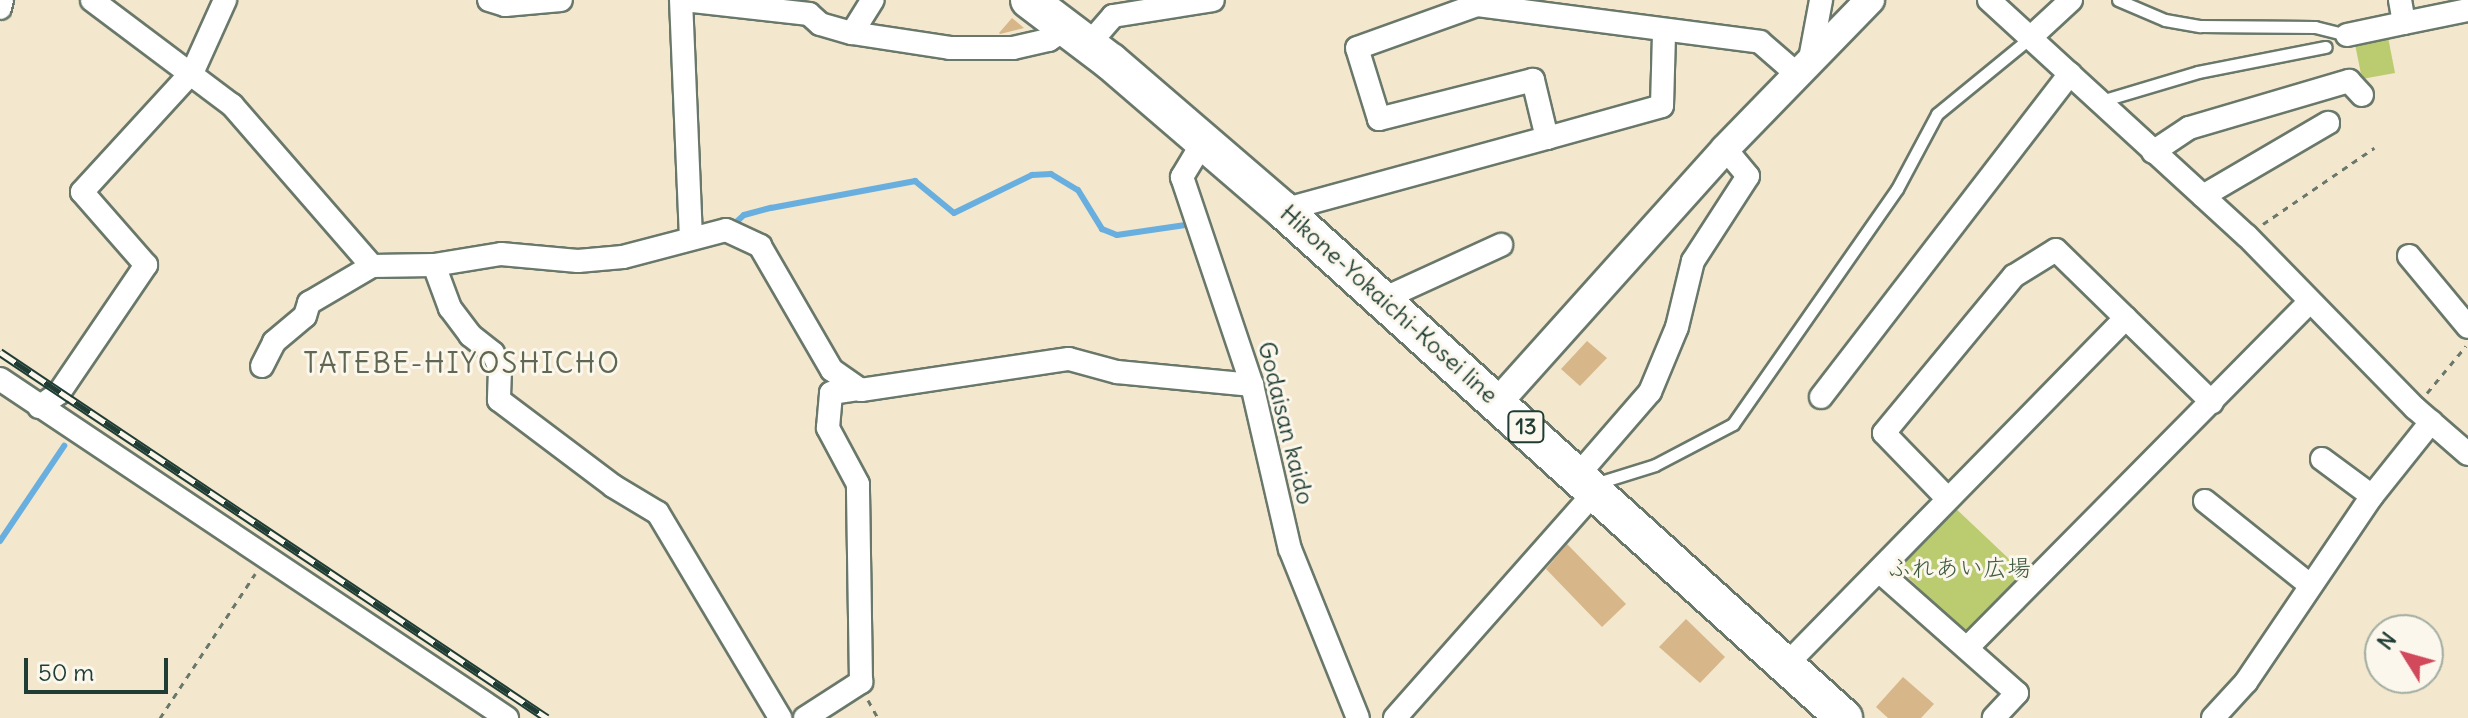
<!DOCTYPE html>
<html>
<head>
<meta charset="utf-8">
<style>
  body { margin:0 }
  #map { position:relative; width:2468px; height:718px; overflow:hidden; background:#f3e7cd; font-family:Delius,"Klee One",sans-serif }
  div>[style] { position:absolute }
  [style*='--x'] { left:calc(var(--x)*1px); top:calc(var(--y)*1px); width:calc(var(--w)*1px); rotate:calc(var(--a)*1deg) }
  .green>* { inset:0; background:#bacc6f }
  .stream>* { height:6px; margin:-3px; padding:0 3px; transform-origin:3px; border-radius:3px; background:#68afdf }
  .building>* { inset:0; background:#d7b689 }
  .path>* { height:3px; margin-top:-1.5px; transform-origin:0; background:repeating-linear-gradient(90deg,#69786a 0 6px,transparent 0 12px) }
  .roads { filter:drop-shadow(2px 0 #69786a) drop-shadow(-2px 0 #69786a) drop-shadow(0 2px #69786a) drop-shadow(0 -2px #69786a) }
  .service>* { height:11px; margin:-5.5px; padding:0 5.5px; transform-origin:5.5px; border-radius:5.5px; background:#fff }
  .minor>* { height:22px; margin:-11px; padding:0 11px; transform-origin:11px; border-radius:11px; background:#fff }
  .tertiary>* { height:28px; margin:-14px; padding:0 14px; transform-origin:14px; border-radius:14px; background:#fff }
  .primary>* { height:36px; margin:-18px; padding:0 18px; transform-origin:18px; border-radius:18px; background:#fff }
  .rail>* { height:9px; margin-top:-4.5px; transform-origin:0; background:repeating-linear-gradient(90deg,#fbf7ec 0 18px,#1f3d34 0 36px); box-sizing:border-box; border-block:2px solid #1f3d34 }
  span { translate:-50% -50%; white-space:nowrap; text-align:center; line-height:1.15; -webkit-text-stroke:6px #fbf7ec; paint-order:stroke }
  .shield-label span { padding:2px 6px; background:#fbf7ec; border:2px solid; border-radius:6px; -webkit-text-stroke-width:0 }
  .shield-label { font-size:22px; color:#1f3d34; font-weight:700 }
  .street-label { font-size:24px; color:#1f3d34 }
  .park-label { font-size:24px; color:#3e5a40 }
  .quarter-label { font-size:28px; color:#5f6752; letter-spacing:2px }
  .north { position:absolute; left:2364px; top:614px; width:80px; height:80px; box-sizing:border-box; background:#fbf7ec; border:2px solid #a3ada2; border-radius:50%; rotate:307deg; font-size:22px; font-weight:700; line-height:32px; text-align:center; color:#1f3d34 }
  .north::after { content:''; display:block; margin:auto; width:28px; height:36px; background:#d1495b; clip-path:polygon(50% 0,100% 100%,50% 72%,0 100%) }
  .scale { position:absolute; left:24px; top:658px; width:144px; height:36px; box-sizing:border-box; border:4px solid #1f3d34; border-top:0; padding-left:10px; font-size:24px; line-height:28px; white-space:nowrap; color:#1f3d34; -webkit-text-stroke:6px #fbf7ec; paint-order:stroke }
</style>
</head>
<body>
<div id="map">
  <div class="green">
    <div style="clip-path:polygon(2388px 37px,2395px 73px,2362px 79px,2355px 44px)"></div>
    <div style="clip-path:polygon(1951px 504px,2025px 574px,1966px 633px,1893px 563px)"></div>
  </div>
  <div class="stream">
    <div style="--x:732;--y:226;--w:16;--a:-43"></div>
    <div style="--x:744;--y:215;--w:28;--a:-15"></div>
    <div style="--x:771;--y:208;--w:147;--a:-10.6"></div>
    <div style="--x:915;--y:181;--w:50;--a:39.4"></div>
    <div style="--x:954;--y:213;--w:87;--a:-26"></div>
    <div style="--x:1032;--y:175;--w:19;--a:-3"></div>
    <div style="--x:1051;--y:174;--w:31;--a:31"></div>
    <div style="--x:1078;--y:190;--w:46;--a:58.4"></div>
    <div style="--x:1102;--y:229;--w:16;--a:22"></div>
    <div style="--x:1117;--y:235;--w:76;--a:-8.3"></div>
    <div style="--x:0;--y:541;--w:115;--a:-56"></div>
  </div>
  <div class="building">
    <div style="clip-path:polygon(1012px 18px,1024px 28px,1000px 34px,999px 33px)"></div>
    <div style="clip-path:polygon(1587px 341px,1607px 358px,1580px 386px,1561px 369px)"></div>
    <div style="clip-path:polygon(1567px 544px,1626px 604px,1602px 627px,1546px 569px)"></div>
    <div style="clip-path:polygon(1686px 619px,1725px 657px,1700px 683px,1659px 647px)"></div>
    <div style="clip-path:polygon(1903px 677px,1934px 704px,1921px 718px,1888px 718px,1876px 707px)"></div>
  </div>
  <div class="path">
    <div style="--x:2263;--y:224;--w:135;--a:-34.4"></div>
    <div style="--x:2427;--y:393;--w:61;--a:-50.3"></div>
    <div style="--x:868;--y:700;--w:21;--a:61"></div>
    <div style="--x:160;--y:718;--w:173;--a:-56.6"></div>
  </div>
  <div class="roads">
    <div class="service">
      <div style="--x:2118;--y:0;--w:51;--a:23.1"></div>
      <div style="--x:2165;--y:20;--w:36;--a:10"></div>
      <div style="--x:2200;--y:26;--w:115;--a:0.5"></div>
      <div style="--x:2315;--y:27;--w:33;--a:14"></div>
      <div style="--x:2101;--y:101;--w:101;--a:-16.6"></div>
      <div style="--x:2198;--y:72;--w:130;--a:-11.1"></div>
      <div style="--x:1598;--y:488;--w:9;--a:-49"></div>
      <div style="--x:1604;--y:481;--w:53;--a:-17.4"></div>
      <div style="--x:1655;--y:465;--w:88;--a:-27.7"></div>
      <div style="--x:1733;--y:424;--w:287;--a:-55.1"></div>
      <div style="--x:1897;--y:189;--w:85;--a:-61.9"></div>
      <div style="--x:1937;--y:114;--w:120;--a:-39.3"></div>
    </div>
    <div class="minor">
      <div style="--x:92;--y:0;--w:175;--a:36.9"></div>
      <div style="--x:232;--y:105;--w:213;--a:49"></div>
      <div style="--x:372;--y:266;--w:62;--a:-0.9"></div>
      <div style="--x:434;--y:265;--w:68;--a:-9.3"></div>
      <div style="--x:501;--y:254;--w:77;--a:5.2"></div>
      <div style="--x:578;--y:261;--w:45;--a:-5.1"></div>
      <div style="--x:623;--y:257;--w:106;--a:-14.7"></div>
      <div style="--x:726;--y:230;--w:38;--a:25"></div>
      <div style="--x:760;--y:246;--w:143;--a:59.9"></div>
      <div style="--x:832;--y:370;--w:35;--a:35"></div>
      <div style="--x:861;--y:390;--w:210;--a:-8.5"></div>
      <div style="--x:1069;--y:359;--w:50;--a:15.2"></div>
      <div style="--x:1117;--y:372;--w:136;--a:5.5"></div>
      <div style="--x:489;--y:0;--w:17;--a:17"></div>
      <div style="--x:505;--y:5;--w:56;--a:-5.1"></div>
      <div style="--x:681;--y:0;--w:237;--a:87.6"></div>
      <div style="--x:684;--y:0;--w:126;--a:6.4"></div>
      <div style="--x:809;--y:14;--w:15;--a:42"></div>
      <div style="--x:820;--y:24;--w:33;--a:16"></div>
      <div style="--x:852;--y:33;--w:99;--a:8.7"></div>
      <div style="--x:950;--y:48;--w:63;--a:0"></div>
      <div style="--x:1013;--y:48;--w:37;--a:-13"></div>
      <div style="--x:1049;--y:40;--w:22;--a:-34"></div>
      <div style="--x:1989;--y:0;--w:350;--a:42.5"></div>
      <div style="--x:2247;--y:236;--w:240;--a:45.7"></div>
      <div style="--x:2415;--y:408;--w:70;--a:41"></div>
      <div style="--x:2400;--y:0;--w:23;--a:80"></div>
      <div style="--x:2404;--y:23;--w:65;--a:-11.5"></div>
      <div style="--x:0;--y:8;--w:8;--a:-76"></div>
      <div style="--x:852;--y:33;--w:39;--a:-58"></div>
      <div style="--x:2347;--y:35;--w:58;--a:-11.9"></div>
      <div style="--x:2030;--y:38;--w:56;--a:-42.8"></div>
      <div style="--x:1088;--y:45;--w:38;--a:-49"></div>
      <div style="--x:1113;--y:16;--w:101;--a:-9.1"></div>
      <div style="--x:1810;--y:59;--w:60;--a:-79.4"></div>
      <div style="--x:1547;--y:138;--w:119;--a:-15.5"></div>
      <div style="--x:1662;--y:106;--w:73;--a:-88.4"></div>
      <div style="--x:1203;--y:142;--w:41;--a:121"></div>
      <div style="--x:1182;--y:177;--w:219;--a:71.4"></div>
      <div style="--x:1252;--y:385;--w:168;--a:77"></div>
      <div style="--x:1290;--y:549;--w:182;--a:68.1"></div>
      <div style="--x:2153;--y:152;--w:43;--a:-33.7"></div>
      <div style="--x:2189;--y:128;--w:167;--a:-16.4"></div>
      <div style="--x:2349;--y:81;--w:19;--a:47"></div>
      <div style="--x:2203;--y:196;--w:145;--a:-30.3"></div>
      <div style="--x:1283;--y:210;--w:274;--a:-15.3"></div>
      <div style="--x:1547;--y:138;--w:60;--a:-103.6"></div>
      <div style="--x:1533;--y:80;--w:159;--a:165.8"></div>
      <div style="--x:1379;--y:119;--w:74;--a:-107.2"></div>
      <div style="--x:1357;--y:48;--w:127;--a:-19.7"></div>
      <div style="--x:1477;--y:5;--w:285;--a:7.4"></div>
      <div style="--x:1760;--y:42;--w:49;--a:40.9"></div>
      <div style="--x:2409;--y:256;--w:92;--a:50.3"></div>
      <div style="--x:434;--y:265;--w:46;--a:69.6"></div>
      <div style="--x:450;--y:308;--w:34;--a:53"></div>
      <div style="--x:470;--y:335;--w:29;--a:38"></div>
      <div style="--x:493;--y:353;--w:17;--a:66"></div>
      <div style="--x:500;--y:369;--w:31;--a:92"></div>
      <div style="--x:499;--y:400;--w:143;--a:37"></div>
      <div style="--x:613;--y:486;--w:52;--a:31"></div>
      <div style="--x:658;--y:513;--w:239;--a:59.2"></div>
      <div style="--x:1383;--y:299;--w:130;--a:-24.6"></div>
      <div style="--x:262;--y:366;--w:27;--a:-63"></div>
      <div style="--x:274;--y:342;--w:40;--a:-40"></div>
      <div style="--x:305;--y:316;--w:14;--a:-73"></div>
      <div style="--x:309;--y:303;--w:73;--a:-30.4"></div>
      <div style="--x:0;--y:379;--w:610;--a:33.77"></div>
      <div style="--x:1821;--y:397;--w:408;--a:-52.4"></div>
      <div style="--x:39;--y:407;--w:24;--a:-35"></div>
      <div style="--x:59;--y:393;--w:155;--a:-55.8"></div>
      <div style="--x:146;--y:265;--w:97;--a:-131.2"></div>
      <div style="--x:82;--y:192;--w:164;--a:-47.5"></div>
      <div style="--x:193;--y:71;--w:78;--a:-65.7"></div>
      <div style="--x:2322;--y:459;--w:62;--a:36.5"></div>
      <div style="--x:1578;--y:475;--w:110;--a:-49.1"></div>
      <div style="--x:1650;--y:392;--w:70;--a:-67.4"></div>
      <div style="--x:1677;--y:327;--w:68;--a:-76.4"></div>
      <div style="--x:1693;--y:261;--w:101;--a:-57.1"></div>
      <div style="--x:1748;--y:176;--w:35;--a:-130"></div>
      <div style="--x:1946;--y:497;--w:89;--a:-134.1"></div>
      <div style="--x:1884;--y:433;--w:204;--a:-50.4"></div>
      <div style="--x:2014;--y:276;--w:49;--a:-31.8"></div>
      <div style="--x:2056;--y:250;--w:218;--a:44.3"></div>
      <div style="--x:2205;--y:501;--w:134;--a:38.7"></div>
      <div style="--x:1879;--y:571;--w:184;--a:41.5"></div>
      <div style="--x:2017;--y:693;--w:34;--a:133"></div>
      <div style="--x:1968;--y:647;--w:485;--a:-45.3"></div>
      <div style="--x:1785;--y:666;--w:487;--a:-45.6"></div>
      <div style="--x:805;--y:718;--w:67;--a:-32.7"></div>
      <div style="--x:861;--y:682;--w:198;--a:-90.9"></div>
      <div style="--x:858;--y:484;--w:64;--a:-118.2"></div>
      <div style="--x:828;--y:428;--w:35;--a:-85"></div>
      <div style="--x:831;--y:393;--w:29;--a:-8"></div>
      <div style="--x:1395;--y:718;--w:302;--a:-48.5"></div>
      <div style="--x:2213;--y:718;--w:49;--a:-47.5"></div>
      <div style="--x:2246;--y:682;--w:225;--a:-55.9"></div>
      <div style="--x:2372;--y:496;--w:95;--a:-51.4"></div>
    </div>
    <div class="tertiary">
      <div style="--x:1499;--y:401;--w:338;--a:-48.1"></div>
      <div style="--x:1725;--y:149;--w:208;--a:-45.8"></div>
    </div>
    <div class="primary">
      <div style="--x:1029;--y:0;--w:103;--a:37.1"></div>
      <div style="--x:1111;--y:62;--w:227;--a:40.7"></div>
      <div style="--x:1283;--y:210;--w:757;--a:42.16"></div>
    </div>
  </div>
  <div class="rail">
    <div style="--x:0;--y:352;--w:658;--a:33.79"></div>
  </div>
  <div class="shield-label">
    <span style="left:1526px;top:427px">13</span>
  </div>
  <div class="street-label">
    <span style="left:1389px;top:304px;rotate:42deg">Hikone-Yokaichi-Kosei line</span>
    <span style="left:1286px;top:423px;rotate:76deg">Godaisan kaido</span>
  </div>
  <div class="park-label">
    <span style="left:1959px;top:568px">ふれあい広場</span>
  </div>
  <div class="quarter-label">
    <span style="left:462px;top:363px">TATEBE-HIYOSHICHO</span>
  </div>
  <div class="north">N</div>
  <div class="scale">50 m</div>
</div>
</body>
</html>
